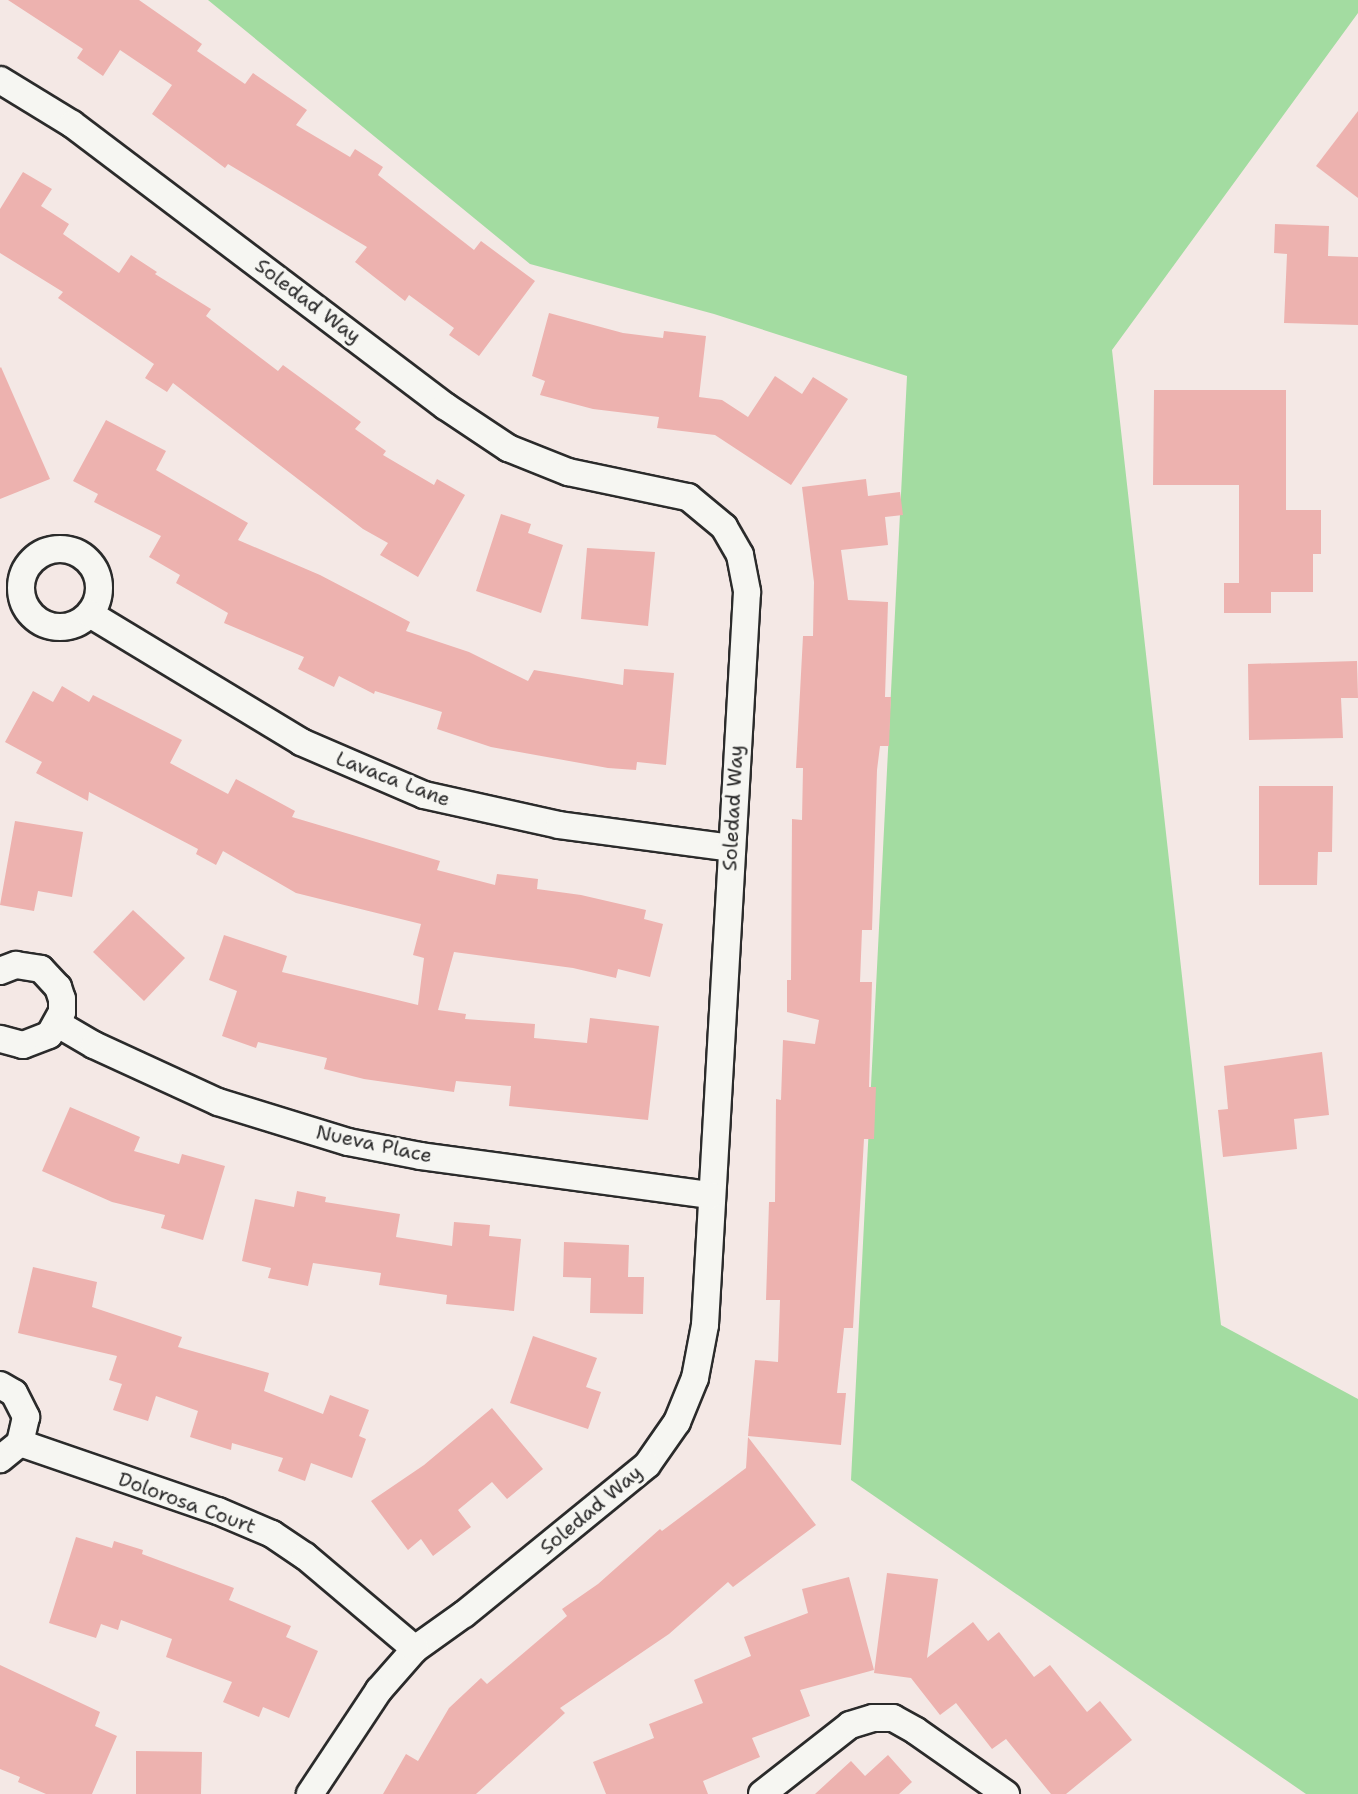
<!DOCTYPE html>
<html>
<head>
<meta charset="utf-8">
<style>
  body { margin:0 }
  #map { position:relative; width:1358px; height:1794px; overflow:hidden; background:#f4e8e5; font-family:"Shantell Sans",sans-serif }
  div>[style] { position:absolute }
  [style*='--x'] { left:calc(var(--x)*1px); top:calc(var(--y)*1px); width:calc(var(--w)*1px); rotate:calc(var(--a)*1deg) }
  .green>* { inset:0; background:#a3dca1 }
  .building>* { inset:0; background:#edb2af }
  .roads { filter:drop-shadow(2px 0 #2b2b2b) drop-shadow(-2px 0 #2b2b2b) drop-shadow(0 2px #2b2b2b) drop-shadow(0 -2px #2b2b2b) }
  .minor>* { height:26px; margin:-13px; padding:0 13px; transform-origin:13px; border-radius:13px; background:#f6f6f2 }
  .minor>.ring { margin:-13px; padding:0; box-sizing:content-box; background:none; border:26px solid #f6f6f2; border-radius:50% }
  span { translate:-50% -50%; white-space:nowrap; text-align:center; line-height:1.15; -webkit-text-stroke:6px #f6f6f2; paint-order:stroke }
  .street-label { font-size:20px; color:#2b2b2b }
</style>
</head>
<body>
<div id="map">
  <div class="green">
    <div style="clip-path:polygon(208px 0,1358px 0,1358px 13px,1112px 350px,1221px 1325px,1358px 1399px,1358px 1794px,1306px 1794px,851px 1480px,907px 376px,714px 314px,530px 264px)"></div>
  </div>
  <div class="building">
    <div style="clip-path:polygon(8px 0,139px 0,202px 44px,197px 51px,245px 84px,253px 73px,307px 110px,296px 125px,350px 157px,355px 149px,383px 167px,378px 175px,474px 250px,481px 241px,535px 281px,479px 356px,449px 335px,454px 328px,409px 295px,405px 301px,355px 262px,367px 247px,228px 164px,225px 168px,152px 114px,172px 85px,120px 50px,103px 76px,77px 58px,83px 49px)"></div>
    <div style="clip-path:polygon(1358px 111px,1358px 198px,1316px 166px)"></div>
    <div style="clip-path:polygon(23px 172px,52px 189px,41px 206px,69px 224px,63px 234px,119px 273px,131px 255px,157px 272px,155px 274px,211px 309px,206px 316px,278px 371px,283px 365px,361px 422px,355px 429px,386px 451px,383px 455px,434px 485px,437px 479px,465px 495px,418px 577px,380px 555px,388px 543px,363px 529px,173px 383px,167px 392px,145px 378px,154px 364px,58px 298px,63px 292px,0 253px,0 209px)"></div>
    <div style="clip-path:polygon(1275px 224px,1329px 226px,1328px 256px,1358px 257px,1358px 325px,1284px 323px,1287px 254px,1274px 253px)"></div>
    <div style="clip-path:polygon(549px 313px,623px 333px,663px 338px,664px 331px,706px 336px,699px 397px,722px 400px,748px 417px,775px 376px,802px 394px,813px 377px,848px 399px,791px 485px,715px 435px,657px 428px,659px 417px,593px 409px,540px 395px,545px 381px,532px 376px)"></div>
    <div style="clip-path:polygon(1px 367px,50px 479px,0 499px,0 368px)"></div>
    <div style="clip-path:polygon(1154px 390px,1286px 390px,1286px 510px,1321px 510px,1321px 554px,1313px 554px,1313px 592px,1271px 592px,1271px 613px,1224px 613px,1224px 583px,1239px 583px,1239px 485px,1153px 485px)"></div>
    <div style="clip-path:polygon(106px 420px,166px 451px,156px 470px,248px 523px,238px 540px,320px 575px,410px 622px,406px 631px,469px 652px,528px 681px,534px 670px,623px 685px,624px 669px,674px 673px,666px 765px,637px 762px,636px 770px,608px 768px,491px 747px,437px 729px,442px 712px,375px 691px,374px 694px,339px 676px,334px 687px,298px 669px,304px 657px,224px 623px,228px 613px,176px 583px,180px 575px,149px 557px,161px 536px,94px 502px,98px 494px,73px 481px)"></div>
    <div style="clip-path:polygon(866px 479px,868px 496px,900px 492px,903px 515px,885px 517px,888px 545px,841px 550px,848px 600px,888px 602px,885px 697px,891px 697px,889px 746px,880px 746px,877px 770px,872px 930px,862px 930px,860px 982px,872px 982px,869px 1087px,876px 1087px,874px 1139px,864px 1139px,853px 1328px,844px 1328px,837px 1393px,846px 1393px,841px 1445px,748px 1436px,755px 1360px,778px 1362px,780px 1300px,766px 1300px,769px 1202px,775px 1202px,776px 1099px,781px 1100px,783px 1040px,815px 1044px,819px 1020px,787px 1012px,787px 980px,791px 980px,792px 819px,802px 820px,803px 768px,796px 768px,803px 636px,813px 636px,814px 582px,802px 487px)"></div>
    <div style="clip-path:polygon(501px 514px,531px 524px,528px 533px,563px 545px,541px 613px,476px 591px)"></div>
    <div style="clip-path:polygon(587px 548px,655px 552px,648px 626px,581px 619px)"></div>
    <div style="clip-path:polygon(1357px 661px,1358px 698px,1341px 698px,1343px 738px,1249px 740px,1248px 664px)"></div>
    <div style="clip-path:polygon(62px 686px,89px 702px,93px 695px,182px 740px,170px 763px,228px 794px,236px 779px,295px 811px,292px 817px,440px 861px,437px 870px,495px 885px,497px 874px,538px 879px,537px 889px,581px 895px,646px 910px,644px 919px,663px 924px,650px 977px,618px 969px,616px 978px,573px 968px,454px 952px,438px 1010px,466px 1014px,465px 1019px,535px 1024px,534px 1038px,587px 1043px,590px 1018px,659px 1026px,648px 1120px,509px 1106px,511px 1086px,456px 1081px,454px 1092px,364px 1079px,324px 1069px,327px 1058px,258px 1042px,256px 1048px,222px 1036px,237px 991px,209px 980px,224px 935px,287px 956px,282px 972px,418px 1005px,424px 958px,413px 955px,421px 924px,296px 893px,223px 851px,216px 865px,196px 854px,198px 849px,89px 792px,88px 801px,36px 773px,42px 762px,5px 742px,33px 691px,53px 702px)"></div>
    <div style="clip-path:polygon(1259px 786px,1333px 786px,1332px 852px,1318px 852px,1317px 885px,1259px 885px)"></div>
    <div style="clip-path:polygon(15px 821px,83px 832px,72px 897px,38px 891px,34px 911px,0 905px)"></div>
    <div style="clip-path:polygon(133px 910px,185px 958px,144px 1001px,93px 952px)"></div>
    <div style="clip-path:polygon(1322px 1052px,1329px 1115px,1294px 1119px,1297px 1149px,1223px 1157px,1218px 1110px,1228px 1109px,1224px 1066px)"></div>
    <div style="clip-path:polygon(70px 1107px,140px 1137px,134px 1151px,179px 1164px,182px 1154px,225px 1166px,203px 1240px,161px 1228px,165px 1215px,112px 1202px,42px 1171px)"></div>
    <div style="clip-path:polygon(297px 1191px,326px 1197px,325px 1202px,400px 1214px,396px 1237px,452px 1246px,454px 1222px,490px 1225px,489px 1236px,521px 1239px,514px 1311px,446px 1304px,447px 1295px,379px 1285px,381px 1273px,313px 1263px,308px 1286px,268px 1278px,271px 1268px,242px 1261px,255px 1199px,294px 1207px)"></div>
    <div style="clip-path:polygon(564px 1242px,629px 1245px,628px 1277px,644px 1277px,643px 1314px,590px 1313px,591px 1278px,563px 1277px)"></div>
    <div style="clip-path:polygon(33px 1267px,97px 1282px,92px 1307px,182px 1337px,178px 1347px,269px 1373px,264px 1391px,323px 1414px,330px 1395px,369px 1410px,359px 1436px,366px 1439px,352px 1478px,311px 1463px,305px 1481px,278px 1471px,283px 1458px,232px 1443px,231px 1450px,190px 1437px,198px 1411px,156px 1396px,148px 1421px,113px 1410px,122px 1384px,109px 1380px,117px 1356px,18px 1333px)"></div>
    <div style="clip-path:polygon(533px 1336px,597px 1358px,586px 1387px,601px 1392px,588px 1429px,510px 1403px)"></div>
    <div style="clip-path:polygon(492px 1408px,543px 1469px,507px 1499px,492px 1482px,458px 1510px,471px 1527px,433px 1556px,421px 1539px,408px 1550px,371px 1501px,424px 1465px)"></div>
    <div style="clip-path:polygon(748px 1437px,816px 1525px,733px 1587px,728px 1582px,669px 1634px,560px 1708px,565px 1713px,476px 1794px,383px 1794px,406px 1754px,418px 1761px,449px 1708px,481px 1678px,487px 1684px,567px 1616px,562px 1609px,598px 1584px,660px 1529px,662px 1531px,746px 1468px)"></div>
    <div style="clip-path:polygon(76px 1537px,112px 1548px,114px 1541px,143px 1550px,142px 1554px,234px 1588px,229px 1600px,291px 1626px,286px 1637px,318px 1651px,289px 1718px,263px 1707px,259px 1717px,223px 1702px,232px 1682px,166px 1657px,172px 1639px,121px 1620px,118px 1630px,101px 1624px,96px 1638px,49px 1623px)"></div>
    <div style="clip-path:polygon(887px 1573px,938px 1579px,927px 1658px,973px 1622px,988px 1641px,999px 1632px,1034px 1677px,1050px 1665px,1087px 1712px,1100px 1701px,1132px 1740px,1066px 1794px,1051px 1794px,1006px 1739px,992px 1749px,956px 1703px,940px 1715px,911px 1678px,874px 1673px)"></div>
    <div style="clip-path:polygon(849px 1577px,874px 1670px,800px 1690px,810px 1716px,752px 1738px,760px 1757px,703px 1781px,708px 1794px,606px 1794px,593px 1762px,654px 1738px,649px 1724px,703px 1703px,694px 1680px,751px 1656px,744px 1637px,808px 1613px,802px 1589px)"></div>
    <div style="clip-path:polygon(0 1665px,100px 1712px,95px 1726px,117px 1736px,92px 1794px,46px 1794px,18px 1782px,20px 1777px,0 1769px)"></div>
    <div style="clip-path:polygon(136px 1751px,202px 1752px,201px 1794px,136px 1794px)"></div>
    <div style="clip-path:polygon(888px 1755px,912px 1782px,899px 1794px,815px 1794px,851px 1761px,865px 1776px)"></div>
  </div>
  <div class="roads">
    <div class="minor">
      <div style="--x:0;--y:80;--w:84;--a:31.4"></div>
      <div style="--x:72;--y:124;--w:468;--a:37.1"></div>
      <div style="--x:445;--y:406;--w:76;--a:33.7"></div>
      <div style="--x:508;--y:448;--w:65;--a:21.8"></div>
      <div style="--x:568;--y:472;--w:123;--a:11.8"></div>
      <div style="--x:688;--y:497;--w:47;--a:39.8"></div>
      <div style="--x:724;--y:527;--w:32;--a:60"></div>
      <div style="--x:740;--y:555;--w:38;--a:79"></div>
      <div style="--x:747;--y:592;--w:734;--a:93.28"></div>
      <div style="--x:705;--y:1325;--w:54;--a:100.7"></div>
      <div style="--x:695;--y:1378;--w:48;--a:112.2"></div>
      <div style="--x:677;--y:1422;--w:52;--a:124.9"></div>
      <div style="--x:647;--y:1465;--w:236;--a:140.8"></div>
      <div style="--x:464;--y:1614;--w:60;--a:144.5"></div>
      <div style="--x:415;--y:1649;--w:55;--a:131.3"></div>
      <div style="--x:379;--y:1690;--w:125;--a:123.6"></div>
      <div class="ring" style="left:21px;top:549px;width:52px;height:52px"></div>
      <div style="--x:90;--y:614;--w:247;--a:31.2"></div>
      <div style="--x:301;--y:742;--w:134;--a:23.3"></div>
      <div style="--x:424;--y:795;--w:138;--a:12.5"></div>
      <div style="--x:559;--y:825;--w:174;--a:7.6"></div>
      <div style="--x:0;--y:971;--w:17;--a:-21"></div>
      <div style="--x:16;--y:965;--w:25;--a:9"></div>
      <div style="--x:41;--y:969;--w:25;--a:47"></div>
      <div style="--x:58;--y:987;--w:13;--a:72"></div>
      <div style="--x:62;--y:999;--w:13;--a:90"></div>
      <div style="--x:62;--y:1012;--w:26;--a:119"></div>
      <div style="--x:49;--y:1035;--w:28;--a:159"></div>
      <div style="--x:23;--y:1045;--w:24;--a:-165"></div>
      <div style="--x:58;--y:1024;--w:42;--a:30.3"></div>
      <div style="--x:94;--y:1045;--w:136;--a:24.7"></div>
      <div style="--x:218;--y:1102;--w:136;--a:17.1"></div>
      <div style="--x:348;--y:1142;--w:74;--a:10.9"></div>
      <div style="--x:421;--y:1156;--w:292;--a:7.7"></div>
      <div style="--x:0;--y:1385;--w:16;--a:30"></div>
      <div style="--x:14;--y:1393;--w:27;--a:63"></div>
      <div style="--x:26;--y:1417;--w:27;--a:103"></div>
      <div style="--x:20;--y:1443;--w:26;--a:141"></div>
      <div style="--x:20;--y:1443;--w:209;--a:19"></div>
      <div style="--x:218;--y:1511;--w:59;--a:23.1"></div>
      <div style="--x:272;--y:1534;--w:40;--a:34"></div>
      <div style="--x:305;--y:1556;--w:144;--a:40.2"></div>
      <div style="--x:762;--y:1794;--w:112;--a:-38.1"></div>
      <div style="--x:850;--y:1725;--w:24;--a:-17"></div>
      <div style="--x:873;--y:1718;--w:20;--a:0"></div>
      <div style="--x:893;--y:1718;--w:26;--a:29"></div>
      <div style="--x:916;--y:1731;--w:110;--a:35"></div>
    </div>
  </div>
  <div class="street-label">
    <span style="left:308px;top:301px;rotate:37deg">Soledad Way</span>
    <span style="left:393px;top:779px;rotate:21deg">Lavaca Lane</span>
    <span style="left:733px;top:808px;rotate:-87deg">Soledad Way</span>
    <span style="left:374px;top:1144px;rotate:12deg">Nueva Place</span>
    <span style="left:187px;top:1503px;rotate:20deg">Dolorosa Court</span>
    <span style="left:591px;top:1510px;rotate:-40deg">Soledad Way</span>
  </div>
</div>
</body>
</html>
